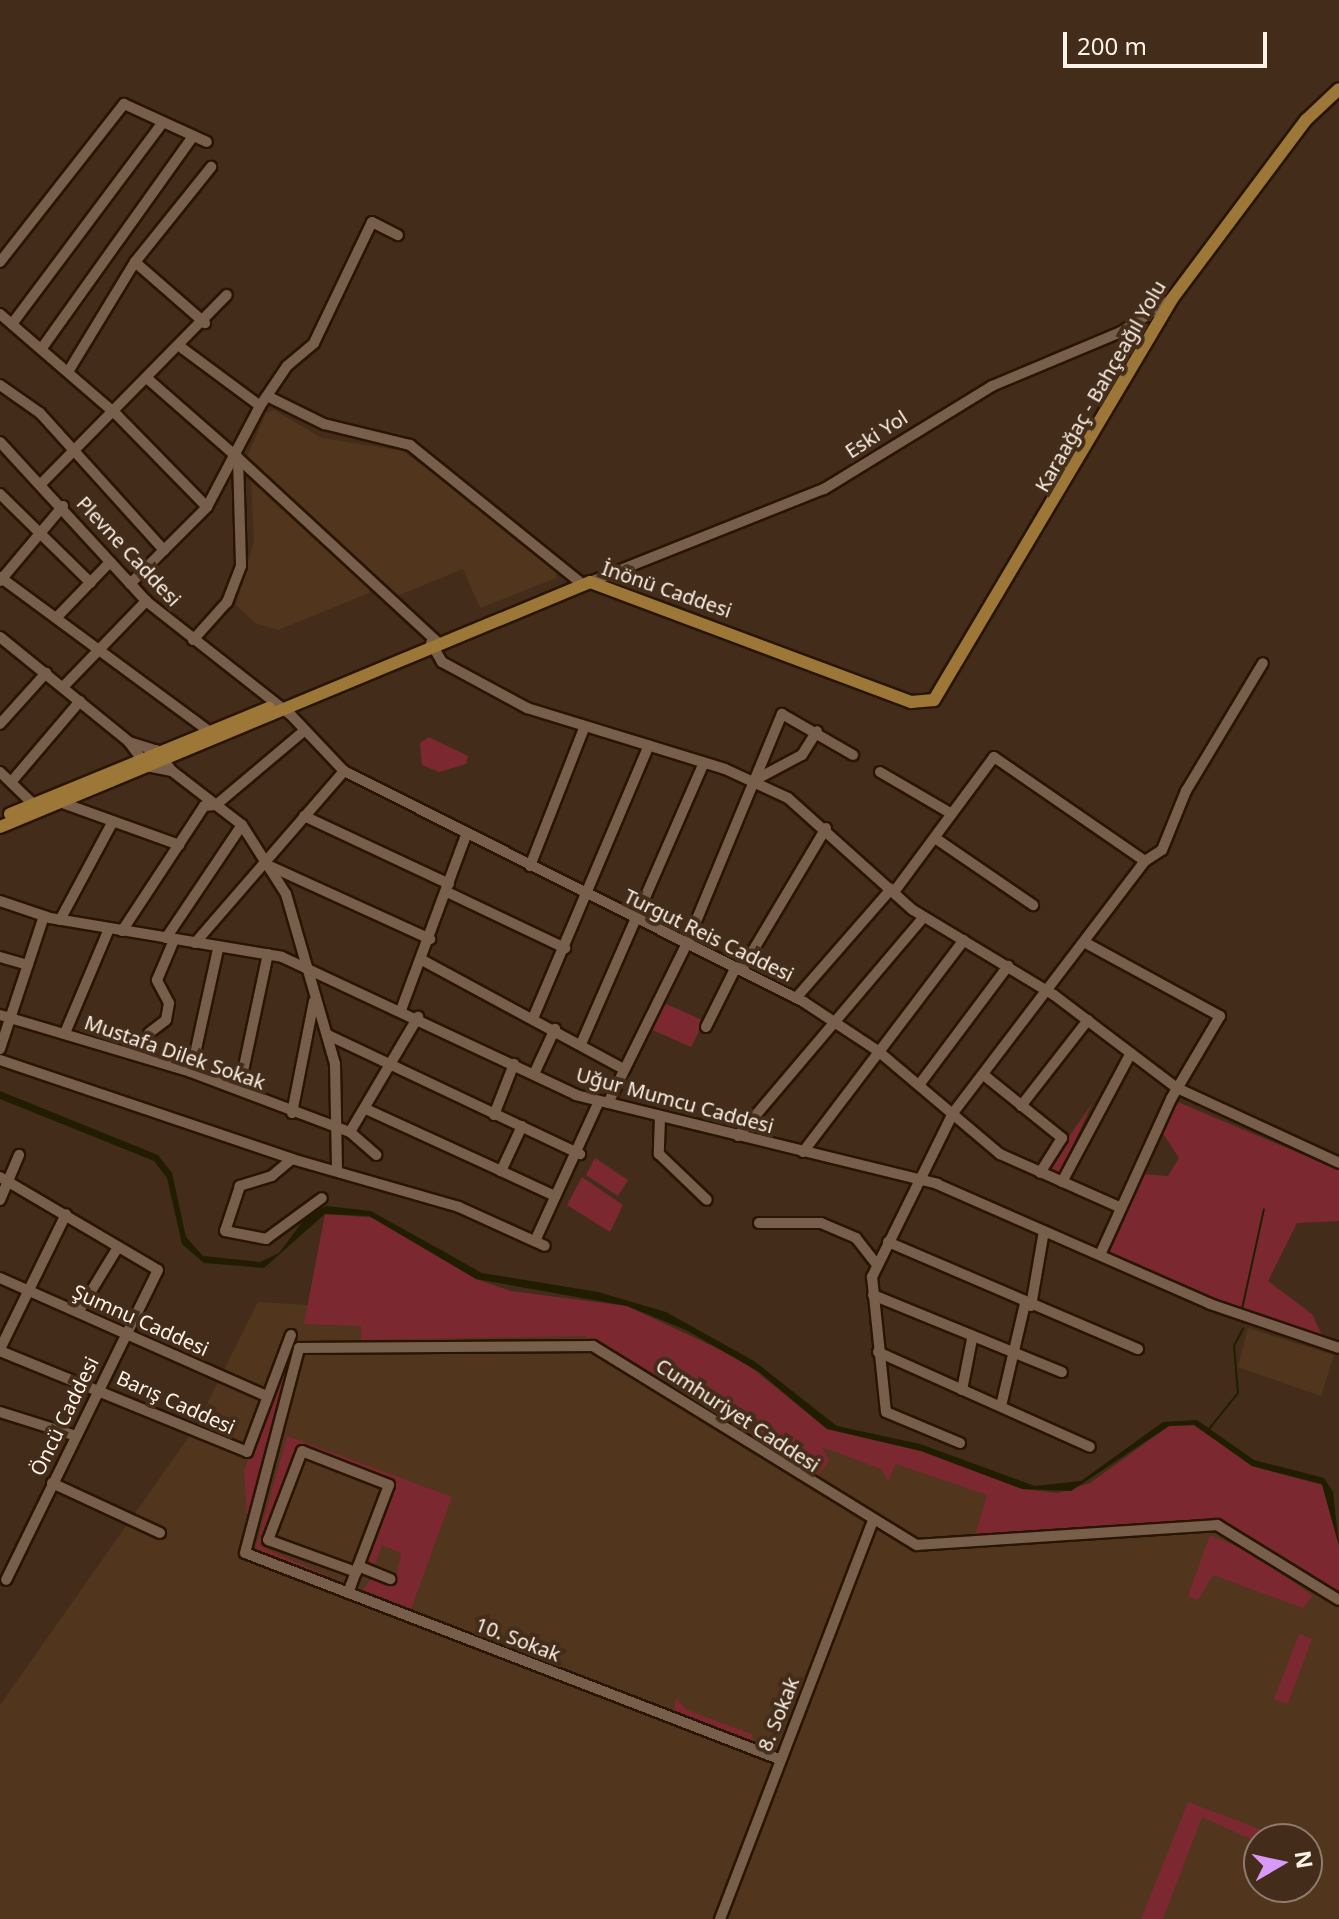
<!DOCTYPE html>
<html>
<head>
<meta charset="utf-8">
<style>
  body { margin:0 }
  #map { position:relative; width:1339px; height:1919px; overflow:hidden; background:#432d1a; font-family:"Noto Sans",sans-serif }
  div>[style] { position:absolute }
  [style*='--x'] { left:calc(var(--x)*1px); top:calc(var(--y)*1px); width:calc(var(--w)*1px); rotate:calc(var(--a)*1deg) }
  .built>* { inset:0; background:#51351d }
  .green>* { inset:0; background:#7c2831 }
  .water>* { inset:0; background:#211d00 }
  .stream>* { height:2px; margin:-1px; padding:0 1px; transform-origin:1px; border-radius:1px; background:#211d00 }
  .roads { filter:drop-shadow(2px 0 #291503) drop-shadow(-2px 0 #291503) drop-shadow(0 2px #291503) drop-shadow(0 -2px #291503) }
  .minor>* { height:10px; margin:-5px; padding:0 5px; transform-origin:5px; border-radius:5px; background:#785f4b }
  .major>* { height:12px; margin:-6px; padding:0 6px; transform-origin:6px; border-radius:6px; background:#9c7738 }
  span { translate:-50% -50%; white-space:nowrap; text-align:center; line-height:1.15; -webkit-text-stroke:8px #432d1a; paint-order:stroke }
  .street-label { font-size:20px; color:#fdf2e8 }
  .north { position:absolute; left:1243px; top:1823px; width:80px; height:80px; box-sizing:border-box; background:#432d1a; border:2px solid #8d7c6c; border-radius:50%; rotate:81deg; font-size:22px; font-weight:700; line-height:32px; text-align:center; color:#fdf2e8 }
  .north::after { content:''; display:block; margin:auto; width:28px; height:36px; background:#d99af7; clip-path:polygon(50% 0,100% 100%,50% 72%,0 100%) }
  .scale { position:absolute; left:1063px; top:32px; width:204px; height:36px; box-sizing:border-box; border:4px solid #fdf2e8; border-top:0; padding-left:10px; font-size:24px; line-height:28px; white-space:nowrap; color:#fdf2e8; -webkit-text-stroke:6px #432d1a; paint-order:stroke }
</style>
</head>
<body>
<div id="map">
  <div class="built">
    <div style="clip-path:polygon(274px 410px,322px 438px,403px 451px,556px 565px,556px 578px,480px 608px,463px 569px,397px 596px,245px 461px,266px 413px)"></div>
    <div style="clip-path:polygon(251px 481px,370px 586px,369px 593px,278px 630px,255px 623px,236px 605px,254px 541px)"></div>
    <div style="clip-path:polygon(evenodd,258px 1302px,605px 1323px,780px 1427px,1015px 1499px,1141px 1498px,1160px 1455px,1339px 1583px,1339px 1919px,0 1919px,0 1705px,195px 1428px,258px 1302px,1259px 1839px,1307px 1839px,1307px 1887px,1259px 1887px,1259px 1839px)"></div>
    <div style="clip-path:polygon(1248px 1328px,1334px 1355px,1321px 1396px,1238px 1367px)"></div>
  </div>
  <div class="green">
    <div style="clip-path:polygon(429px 737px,468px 756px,466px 764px,439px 772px,422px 765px,420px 743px)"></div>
    <div style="clip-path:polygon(662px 1002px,704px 1021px,691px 1047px,648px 1028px)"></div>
    <div style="clip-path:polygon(1178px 1102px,1339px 1170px,1339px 1221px,1297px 1223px,1268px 1281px,1312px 1314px,1322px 1335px,1243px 1312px,1105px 1252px,1140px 1174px,1168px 1176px,1179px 1158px,1160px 1129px)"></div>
    <div style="clip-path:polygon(1092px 1104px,1059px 1175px,1046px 1169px)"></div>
    <div style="clip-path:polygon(595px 1158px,628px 1180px,618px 1196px,586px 1175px)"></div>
    <div style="clip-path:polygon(582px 1177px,623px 1205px,610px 1232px,567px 1205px)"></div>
    <div style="clip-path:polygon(325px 1214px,377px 1218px,476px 1279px,511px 1291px,627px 1306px,742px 1360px,827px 1429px,921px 1451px,1023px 1489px,1057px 1493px,1090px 1483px,1169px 1426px,1194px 1425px,1252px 1466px,1322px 1485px,1339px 1546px,1339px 1592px,1220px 1521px,975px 1536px,987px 1495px,896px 1464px,888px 1481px,881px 1469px,822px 1447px,829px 1461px,815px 1478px,585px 1336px,361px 1340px,361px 1326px,304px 1324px)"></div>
    <div style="clip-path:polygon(300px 1330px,247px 1519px,244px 1471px)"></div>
    <div style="clip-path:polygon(287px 1436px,452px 1497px,411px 1609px,363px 1590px,371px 1579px,391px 1586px,397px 1574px,401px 1553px,382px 1545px,375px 1564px,366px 1559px,394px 1482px,299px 1444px,260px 1546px,337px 1580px,255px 1550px)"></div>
    <div style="clip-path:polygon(1210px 1535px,1249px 1551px,1313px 1596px,1303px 1608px,1213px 1575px,1198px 1600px,1188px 1596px)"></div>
    <div style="clip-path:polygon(1299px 1634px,1312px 1639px,1288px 1704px,1274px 1699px)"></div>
    <div style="clip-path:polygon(676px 1698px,687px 1710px,752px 1734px,753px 1741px,674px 1713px)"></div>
    <div style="clip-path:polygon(1188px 1802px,1286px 1839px,1259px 1843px,1202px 1817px,1163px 1919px,1141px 1919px)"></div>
  </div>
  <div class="water">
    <div style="clip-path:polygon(0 1091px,158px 1155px,172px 1173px,186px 1237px,203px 1256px,260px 1262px,279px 1253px,309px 1213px,327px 1206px,371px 1211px,482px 1273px,598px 1292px,666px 1312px,754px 1361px,837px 1426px,920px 1444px,1035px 1486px,1081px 1481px,1163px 1422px,1197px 1420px,1254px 1460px,1324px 1478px,1333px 1492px,1339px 1546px,1322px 1484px,1252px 1466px,1194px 1425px,1169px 1426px,1071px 1491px,1022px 1489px,921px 1451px,827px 1429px,759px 1372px,686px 1330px,627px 1306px,476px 1279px,369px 1216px,325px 1214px,264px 1268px,204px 1263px,182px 1244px,167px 1178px,154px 1161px,0 1099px)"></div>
  </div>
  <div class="stream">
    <div style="--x:1242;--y:1309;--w:102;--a:-77.6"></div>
    <div style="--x:1209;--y:1429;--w:46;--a:-51.1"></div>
    <div style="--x:1238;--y:1393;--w:47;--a:-94.9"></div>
    <div style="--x:1234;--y:1346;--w:20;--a:-63"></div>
  </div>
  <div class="roads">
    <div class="minor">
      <div style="--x:0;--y:262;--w:201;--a:-51.9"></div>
      <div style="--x:124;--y:104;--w:91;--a:24.6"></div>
      <div style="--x:135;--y:262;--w:93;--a:41.1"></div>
      <div style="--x:0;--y:314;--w:153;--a:40.8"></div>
      <div style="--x:116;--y:414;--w:130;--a:45.6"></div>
      <div style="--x:12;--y:324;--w:252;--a:-53.2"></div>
      <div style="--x:42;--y:348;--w:260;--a:-54.5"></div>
      <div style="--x:182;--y:348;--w:97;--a:36.6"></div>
      <div style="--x:68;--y:372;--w:129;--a:-58.7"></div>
      <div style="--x:135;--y:262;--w:122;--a:-51.3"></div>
      <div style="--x:149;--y:380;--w:118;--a:41.2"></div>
      <div style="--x:238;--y:458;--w:108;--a:88.4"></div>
      <div style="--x:241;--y:566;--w:39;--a:111"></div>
      <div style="--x:227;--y:602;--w:51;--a:131.8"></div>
      <div style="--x:0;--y:385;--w:49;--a:35"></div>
      <div style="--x:40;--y:413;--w:185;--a:47.9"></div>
      <div style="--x:267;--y:396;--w:64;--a:26.2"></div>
      <div style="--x:324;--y:424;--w:89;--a:13.7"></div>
      <div style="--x:410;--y:445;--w:221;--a:38.9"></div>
      <div style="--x:0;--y:442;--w:216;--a:47.4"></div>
      <div style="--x:146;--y:601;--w:184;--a:38.2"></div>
      <div style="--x:291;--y:715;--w:77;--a:46.6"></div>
      <div style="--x:344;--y:771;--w:515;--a:26.66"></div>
      <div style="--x:804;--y:1002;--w:89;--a:33.5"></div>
      <div style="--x:878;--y:1051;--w:160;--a:40.2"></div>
      <div style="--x:1000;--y:1154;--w:130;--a:24"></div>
      <div style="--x:238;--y:458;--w:270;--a:42.7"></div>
      <div style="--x:41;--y:484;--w:265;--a:-45.5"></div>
      <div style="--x:0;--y:494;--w:127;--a:44.4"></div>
      <div style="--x:0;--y:577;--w:256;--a:36.4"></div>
      <div style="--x:0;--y:581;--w:98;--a:-50"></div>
      <div style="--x:590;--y:582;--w:252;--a:-21.7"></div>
      <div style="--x:824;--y:489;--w:197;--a:-31.5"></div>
      <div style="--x:992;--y:386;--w:140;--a:-22.7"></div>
      <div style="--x:1121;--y:332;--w:61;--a:-32.9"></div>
      <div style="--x:130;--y:584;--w:109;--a:-45"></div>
      <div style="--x:207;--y:507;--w:114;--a:-62.3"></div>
      <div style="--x:260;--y:406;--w:48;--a:-56"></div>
      <div style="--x:287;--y:366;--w:35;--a:-40"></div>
      <div style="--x:314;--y:343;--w:134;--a:-64.4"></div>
      <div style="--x:372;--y:222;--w:29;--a:27"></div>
      <div style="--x:56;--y:618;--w:78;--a:-46"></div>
      <div style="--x:0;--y:637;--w:166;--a:39.1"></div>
      <div style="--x:431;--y:643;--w:22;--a:60"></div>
      <div style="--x:442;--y:662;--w:97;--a:28.4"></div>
      <div style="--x:527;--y:708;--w:207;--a:17.1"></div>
      <div style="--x:725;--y:769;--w:69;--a:24.7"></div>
      <div style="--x:788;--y:798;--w:168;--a:41.9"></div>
      <div style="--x:913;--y:910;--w:165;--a:31.1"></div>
      <div style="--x:1054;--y:995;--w:154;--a:37.1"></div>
      <div style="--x:1177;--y:1088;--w:179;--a:24.8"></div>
      <div style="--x:63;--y:687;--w:120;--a:-46"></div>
      <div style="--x:0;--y:724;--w:69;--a:-48"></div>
      <div style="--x:129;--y:742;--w:28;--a:17"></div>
      <div style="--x:156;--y:750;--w:26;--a:53"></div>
      <div style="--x:172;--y:771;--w:25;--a:-169"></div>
      <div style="--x:147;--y:766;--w:30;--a:-127"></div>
      <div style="--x:172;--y:771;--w:88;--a:37.6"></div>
      <div style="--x:242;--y:825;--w:82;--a:57.5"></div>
      <div style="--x:286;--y:894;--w:177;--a:73.9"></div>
      <div style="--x:335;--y:1064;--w:105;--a:88.9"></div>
      <div style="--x:0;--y:772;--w:42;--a:44"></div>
      <div style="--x:880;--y:772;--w:83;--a:30.3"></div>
      <div style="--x:12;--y:781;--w:105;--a:-49.6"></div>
      <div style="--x:753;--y:781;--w:55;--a:-28"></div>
      <div style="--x:802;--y:755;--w:28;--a:-58"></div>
      <div style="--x:57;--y:801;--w:130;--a:19.8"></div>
      <div style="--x:304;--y:816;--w:160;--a:25.1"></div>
      <div style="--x:935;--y:838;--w:119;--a:34.4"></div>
      <div style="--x:530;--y:866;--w:148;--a:-68.6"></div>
      <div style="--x:272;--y:867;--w:174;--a:24.5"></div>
      <div style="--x:447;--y:892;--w:131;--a:25.4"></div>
      <div style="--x:894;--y:892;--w:168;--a:-53.5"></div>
      <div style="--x:994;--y:757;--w:183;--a:34.6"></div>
      <div style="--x:0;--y:901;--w:53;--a:18.8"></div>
      <div style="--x:50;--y:918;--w:235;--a:9.5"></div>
      <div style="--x:282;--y:957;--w:325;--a:25.1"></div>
      <div style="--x:576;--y:1095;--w:372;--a:13.8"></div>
      <div style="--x:937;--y:1184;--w:298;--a:23.7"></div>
      <div style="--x:1210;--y:1304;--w:136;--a:18.8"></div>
      <div style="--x:60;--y:920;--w:112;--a:-61.8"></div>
      <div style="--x:122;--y:931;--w:149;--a:-56.7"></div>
      <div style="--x:204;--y:806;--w:12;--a:-5"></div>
      <div style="--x:216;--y:805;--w:116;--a:-40.1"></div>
      <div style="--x:166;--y:938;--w:136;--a:-56.1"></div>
      <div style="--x:1084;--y:942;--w:155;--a:28.6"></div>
      <div style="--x:1220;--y:1016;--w:96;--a:120.6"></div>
      <div style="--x:1171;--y:1099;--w:171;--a:114.5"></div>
      <div style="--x:195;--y:943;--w:228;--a:-49.1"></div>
      <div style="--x:0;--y:957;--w:29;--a:16"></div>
      <div style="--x:422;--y:960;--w:230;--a:28.4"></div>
      <div style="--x:742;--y:969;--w:164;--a:-59.2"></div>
      <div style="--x:796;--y:998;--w:145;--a:-48.9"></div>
      <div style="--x:401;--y:1010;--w:187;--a:-69.6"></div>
      <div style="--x:0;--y:1015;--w:199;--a:16.6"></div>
      <div style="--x:191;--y:1072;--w:170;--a:20.7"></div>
      <div style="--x:350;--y:1132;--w:35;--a:41"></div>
      <div style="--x:534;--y:1016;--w:294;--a:-67"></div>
      <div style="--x:706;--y:1027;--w:67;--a:-63.4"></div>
      <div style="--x:65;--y:1033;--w:113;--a:-67.1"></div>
      <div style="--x:149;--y:1033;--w:21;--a:-37"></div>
      <div style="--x:166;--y:1020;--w:17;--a:-80"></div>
      <div style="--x:169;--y:1003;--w:26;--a:-118"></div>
      <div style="--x:157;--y:980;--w:43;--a:-67"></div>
      <div style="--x:328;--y:1035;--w:279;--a:25.3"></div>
      <div style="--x:581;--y:1044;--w:307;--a:-66.4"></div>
      <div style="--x:0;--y:1049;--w:140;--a:-71.7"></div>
      <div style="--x:0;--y:1060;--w:308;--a:18.7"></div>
      <div style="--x:292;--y:1159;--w:174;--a:16"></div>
      <div style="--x:459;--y:1207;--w:94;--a:24.4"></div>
      <div style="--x:191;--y:1072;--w:126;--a:-77.6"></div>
      <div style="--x:534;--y:1074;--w:50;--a:-65"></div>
      <div style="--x:985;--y:1076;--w:99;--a:38.8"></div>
      <div style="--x:1062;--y:1138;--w:41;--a:122.2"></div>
      <div style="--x:919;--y:1085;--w:149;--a:-53.2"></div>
      <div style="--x:239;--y:1090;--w:139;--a:-78"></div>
      <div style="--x:608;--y:1103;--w:178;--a:-63.7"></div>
      <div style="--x:687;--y:943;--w:248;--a:-67.5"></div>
      <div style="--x:782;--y:714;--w:82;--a:30"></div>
      <div style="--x:1021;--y:1106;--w:109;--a:-52.1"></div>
      <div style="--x:368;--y:1110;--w:146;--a:24.6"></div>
      <div style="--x:292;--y:1113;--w:114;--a:-78.9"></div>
      <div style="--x:494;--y:1115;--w:55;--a:-68.6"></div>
      <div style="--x:660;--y:1117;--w:37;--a:92"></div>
      <div style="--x:659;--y:1154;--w:66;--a:43.8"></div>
      <div style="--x:522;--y:1126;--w:50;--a:115"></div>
      <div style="--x:501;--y:1171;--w:60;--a:24.8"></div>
      <div style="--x:350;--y:1132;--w:134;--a:-59.4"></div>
      <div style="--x:738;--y:1136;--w:287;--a:-49.7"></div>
      <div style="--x:803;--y:1152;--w:266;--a:-52.8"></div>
      <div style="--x:292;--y:1159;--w:26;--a:140"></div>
      <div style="--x:272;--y:1176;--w:34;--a:163"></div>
      <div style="--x:240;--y:1186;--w:47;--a:108.4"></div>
      <div style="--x:225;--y:1231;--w:42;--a:11"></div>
      <div style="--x:266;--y:1239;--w:69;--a:-36.2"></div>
      <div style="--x:0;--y:1177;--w:183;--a:30.5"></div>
      <div style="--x:158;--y:1270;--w:345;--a:116.1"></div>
      <div style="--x:1062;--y:1182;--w:146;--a:-61.9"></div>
      <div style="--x:0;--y:1200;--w:49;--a:-67.1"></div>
      <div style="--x:759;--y:1223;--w:62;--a:0"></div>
      <div style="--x:821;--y:1223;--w:38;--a:23"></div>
      <div style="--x:856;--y:1238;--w:34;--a:52"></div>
      <div style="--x:535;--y:1241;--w:154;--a:-65.4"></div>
      <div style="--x:888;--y:1242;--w:272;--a:23.2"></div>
      <div style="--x:0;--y:1278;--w:291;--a:23.9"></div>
      <div style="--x:873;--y:1295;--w:204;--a:22.2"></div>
      <div style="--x:1031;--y:1306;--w:76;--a:-80.2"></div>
      <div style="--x:79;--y:1311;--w:75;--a:-58.6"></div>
      <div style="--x:0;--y:1349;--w:150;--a:-63.9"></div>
      <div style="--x:0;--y:1351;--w:267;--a:22.2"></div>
      <div style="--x:247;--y:1452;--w:125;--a:-69.4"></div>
      <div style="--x:878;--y:1352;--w:232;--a:24.1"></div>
      <div style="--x:962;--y:1390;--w:52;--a:-78.9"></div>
      <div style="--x:1001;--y:1406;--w:105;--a:-76.8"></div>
      <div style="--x:0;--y:1412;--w:80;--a:17.5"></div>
      <div style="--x:960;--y:1443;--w:80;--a:-157.3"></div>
      <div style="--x:886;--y:1412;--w:136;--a:-95.9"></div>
      <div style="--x:872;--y:1277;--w:183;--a:-63.7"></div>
      <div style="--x:953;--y:1113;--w:317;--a:-52.7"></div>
      <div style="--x:1145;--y:861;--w:20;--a:-33"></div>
      <div style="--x:1162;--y:850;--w:64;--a:-67.9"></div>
      <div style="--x:1186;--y:791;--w:149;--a:-59"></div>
      <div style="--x:52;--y:1483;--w:119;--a:24.8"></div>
      <div style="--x:358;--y:1566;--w:35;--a:22"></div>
      <div style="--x:348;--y:1593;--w:9;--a:-69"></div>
      <div style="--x:351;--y:1585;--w:107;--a:-69.2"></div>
      <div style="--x:389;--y:1485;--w:93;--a:-158.7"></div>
      <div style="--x:302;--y:1451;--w:95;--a:110.9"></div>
      <div style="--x:268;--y:1540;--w:94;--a:20"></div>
      <div style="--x:779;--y:1759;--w:572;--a:-158.9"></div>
      <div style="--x:245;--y:1553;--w:212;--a:-75.2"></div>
      <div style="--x:299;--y:1348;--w:294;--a:-0.4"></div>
      <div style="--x:593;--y:1346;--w:380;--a:31.6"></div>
      <div style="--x:917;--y:1545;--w:301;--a:-3.8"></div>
      <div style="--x:1217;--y:1525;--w:143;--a:31.6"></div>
      <div style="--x:720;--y:1919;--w:423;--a:-69"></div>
    </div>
    <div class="major">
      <div style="--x:10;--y:814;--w:280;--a:-22.3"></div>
      <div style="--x:0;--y:827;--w:639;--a:-22.55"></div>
      <div style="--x:590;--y:582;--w:343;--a:20.5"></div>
      <div style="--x:911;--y:702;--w:23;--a:-5"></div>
      <div style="--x:934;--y:700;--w:466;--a:-59.3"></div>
      <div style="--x:1172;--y:299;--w:224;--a:-53.2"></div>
      <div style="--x:1306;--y:120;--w:45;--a:-43.2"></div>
    </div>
  </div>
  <div class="street-label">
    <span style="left:1100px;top:386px;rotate:-60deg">Karaağaç - Bahçeağıl Yolu</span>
    <span style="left:876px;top:434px;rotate:-33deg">Eski Yol</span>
    <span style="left:129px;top:551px;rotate:47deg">Plevne Caddesi</span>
    <span style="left:667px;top:589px;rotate:19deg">İnönü Caddesi</span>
    <span style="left:709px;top:935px;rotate:26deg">Turgut Reis Caddesi</span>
    <span style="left:175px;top:1052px;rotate:19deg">Mustafa Dilek Sokak</span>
    <span style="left:675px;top:1100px;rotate:15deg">Uğur Mumcu Caddesi</span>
    <span style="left:141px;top:1320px;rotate:24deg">Şumnu Caddesi</span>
    <span style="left:176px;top:1402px;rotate:24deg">Barış Caddesi</span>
    <span style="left:738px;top:1415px;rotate:33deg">Cumhuriyet Caddesi</span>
    <span style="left:64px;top:1416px;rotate:-64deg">Öncü Caddesi</span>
    <span style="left:518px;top:1639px;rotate:21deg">10. Sokak</span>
    <span style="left:778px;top:1714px;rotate:-68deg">8. Sokak</span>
  </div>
  <div class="north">N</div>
  <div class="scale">200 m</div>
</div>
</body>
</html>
